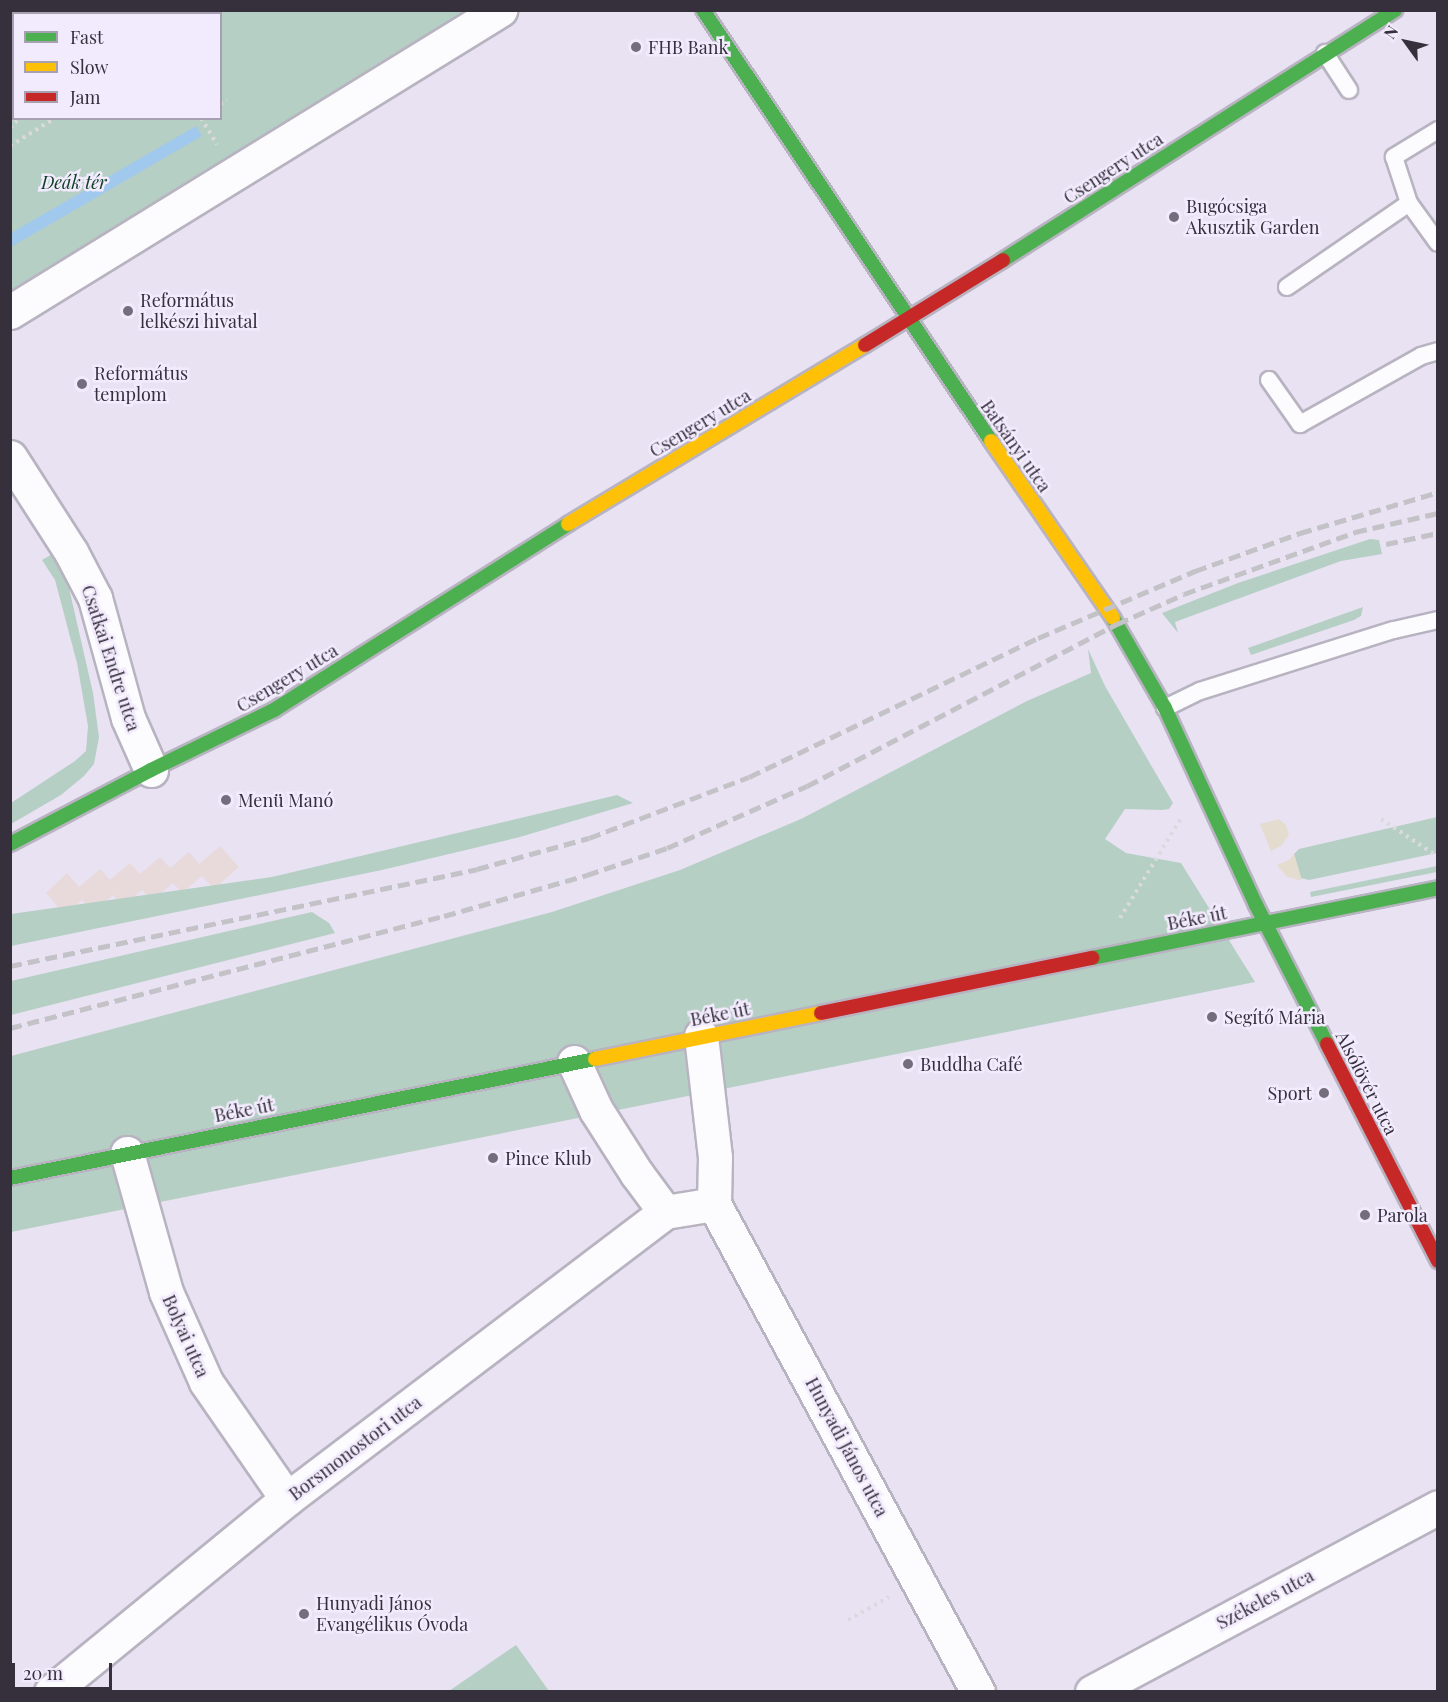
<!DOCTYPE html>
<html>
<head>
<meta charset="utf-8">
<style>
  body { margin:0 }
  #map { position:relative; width:1448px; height:1702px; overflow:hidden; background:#e8e2f3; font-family:"Playfair Display",serif }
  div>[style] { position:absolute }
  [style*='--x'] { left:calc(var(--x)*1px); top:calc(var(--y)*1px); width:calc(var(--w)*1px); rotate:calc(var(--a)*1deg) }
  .industrial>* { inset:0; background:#e8dada }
  .green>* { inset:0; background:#b6cfc4 }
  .sand>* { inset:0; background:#e5dcd0 }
  .water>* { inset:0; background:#a1c8ed }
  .path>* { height:4px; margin-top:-2px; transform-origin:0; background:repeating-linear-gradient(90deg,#dad9de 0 3px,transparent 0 7.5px) }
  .roads { filter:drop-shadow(2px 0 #b8b3c0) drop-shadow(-2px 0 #b8b3c0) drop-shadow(0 2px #b8b3c0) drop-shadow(0 -2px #b8b3c0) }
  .lane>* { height:16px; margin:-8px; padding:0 8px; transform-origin:8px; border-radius:8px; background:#fcfbfd }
  .street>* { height:33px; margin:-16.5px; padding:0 16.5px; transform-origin:16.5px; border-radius:16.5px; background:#fcfbfd }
  .fast>* { height:14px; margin:-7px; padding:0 7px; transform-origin:7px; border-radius:7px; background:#4caf50 }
  .slow>* { height:14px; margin:-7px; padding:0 7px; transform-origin:7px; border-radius:7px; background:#ffc107 }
  .jam>* { height:14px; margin:-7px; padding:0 7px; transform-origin:7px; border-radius:7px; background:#c62828 }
  .rail>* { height:4.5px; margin-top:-2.25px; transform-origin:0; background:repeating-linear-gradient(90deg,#c3c2c7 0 12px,transparent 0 18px) }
  .dots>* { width:16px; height:16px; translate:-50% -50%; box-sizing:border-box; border:3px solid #f2ebfd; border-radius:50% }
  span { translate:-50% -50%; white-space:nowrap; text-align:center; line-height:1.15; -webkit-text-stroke:5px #f2ebfd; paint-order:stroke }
  .poi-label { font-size:18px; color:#35303c }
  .left { translate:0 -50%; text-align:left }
  .right { translate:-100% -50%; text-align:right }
  .street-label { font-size:18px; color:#35303c }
  .park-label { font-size:18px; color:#0e4125; font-style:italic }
  .frame { position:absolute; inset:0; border:12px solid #35303c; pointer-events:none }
  .legend { position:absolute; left:12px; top:12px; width:210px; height:108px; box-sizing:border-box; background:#f2ebfd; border:2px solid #a6a0b0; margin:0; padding:8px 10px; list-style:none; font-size:18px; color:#35303c }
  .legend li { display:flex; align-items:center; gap:12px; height:30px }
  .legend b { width:30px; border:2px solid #a6a0b0 }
  .north { position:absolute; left:1376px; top:12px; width:60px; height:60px; -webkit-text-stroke:4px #f2ebfd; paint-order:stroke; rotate:303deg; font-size:16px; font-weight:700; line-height:24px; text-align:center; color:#35303c }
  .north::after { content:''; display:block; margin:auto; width:21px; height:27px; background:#35303c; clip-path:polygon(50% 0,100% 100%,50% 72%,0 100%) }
  .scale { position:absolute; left:12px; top:1663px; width:100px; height:27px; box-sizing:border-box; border:3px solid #35303c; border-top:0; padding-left:8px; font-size:18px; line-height:21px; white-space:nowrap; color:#35303c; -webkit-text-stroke:4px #f2ebfd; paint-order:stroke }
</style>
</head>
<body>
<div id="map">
  <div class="industrial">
    <div style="clip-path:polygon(220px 846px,239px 867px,214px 889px,202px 876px,182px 893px,173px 883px,152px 901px,142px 890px,123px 906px,113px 895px,93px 912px,82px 900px,65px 915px,46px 893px,67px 873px,79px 887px,100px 869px,110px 880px,130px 863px,140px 874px,160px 857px,170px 868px,189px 852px,199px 864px)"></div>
  </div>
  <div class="green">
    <div style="clip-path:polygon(150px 10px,479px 11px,11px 294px,11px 95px,13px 93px,14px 118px,220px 118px,220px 14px,145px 13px)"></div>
    <div style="clip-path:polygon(1370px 539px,1379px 540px,1382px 554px,1341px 561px,1175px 622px,1178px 633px,1162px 613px,1238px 583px)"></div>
    <div style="clip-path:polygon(54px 553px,69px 588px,93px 693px,99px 737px,94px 764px,84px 776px,61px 795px,11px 824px,11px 803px,75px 761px,86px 751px,88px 726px,77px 663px,55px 580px,42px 560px)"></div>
    <div style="clip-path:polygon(1363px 607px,1361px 616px,1354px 620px,1251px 655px,1248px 648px)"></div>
    <div style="clip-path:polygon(1088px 649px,1105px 686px,1173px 803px,1169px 809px,1162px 810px,1125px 809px,1105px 839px,1126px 853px,1181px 863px,1255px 982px,11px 1232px,11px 1056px,552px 912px,680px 870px,801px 819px,1027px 701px,1091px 673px)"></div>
    <div style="clip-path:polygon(617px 795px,633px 803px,520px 837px,382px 870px,11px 946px,11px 914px,272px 877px)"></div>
    <div style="clip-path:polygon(1437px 817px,1437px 853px,1309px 880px,1301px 878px,1294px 854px,1299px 849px)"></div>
    <div style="clip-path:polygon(1437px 866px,1437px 872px,1311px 897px,1310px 892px)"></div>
    <div style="clip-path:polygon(312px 912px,329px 923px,335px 933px,11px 1015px,11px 981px)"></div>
    <div style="clip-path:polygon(516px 1645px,549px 1691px,449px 1691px)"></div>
  </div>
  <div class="sand">
    <div style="clip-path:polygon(1279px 819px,1286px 825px,1289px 835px,1281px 846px,1271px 851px,1273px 857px,1260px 824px)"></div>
    <div style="clip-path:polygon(1294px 854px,1301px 878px,1303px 881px,1287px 877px,1277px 865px,1289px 860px)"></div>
  </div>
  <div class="water">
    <div style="clip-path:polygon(196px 126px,202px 136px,11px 247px,11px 233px)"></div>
  </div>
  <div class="path">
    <div style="--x:52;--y:10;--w:4;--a:76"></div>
    <div style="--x:220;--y:104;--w:8;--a:-30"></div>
    <div style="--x:201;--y:118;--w:31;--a:59"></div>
    <div style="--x:10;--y:128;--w:13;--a:-48"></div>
    <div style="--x:10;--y:146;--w:53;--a:-31.9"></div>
    <div style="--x:1381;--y:819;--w:64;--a:33.4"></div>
    <div style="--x:1120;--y:918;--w:119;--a:-58.5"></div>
    <div style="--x:848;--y:1620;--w:47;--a:-29.3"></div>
  </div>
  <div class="roads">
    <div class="lane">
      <div style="--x:1325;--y:53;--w:44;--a:57"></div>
      <div style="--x:1438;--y:130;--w:52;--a:148.5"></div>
      <div style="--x:1394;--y:157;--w:48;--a:71.9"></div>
      <div style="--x:1409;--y:203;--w:49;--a:54.1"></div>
      <div style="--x:1287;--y:287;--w:148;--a:-34.5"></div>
      <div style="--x:1269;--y:380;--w:54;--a:54.8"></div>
      <div style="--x:1300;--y:424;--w:139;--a:-29.3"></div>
      <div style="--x:1421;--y:356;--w:18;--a:-16"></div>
      <div style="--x:1165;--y:708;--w:39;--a:-26"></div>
      <div style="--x:1200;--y:691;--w:203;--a:-17.5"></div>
      <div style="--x:1394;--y:630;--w:45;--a:-12.8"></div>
    </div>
    <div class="street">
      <div style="--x:125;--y:14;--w:6;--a:-39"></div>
      <div style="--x:10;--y:83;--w:4;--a:-27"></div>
      <div style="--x:10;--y:312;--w:576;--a:-31.65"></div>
      <div style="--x:10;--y:457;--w:113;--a:57.3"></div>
      <div style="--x:71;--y:552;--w:52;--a:62.4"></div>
      <div style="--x:95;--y:598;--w:124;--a:74.6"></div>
      <div style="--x:128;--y:718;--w:57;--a:66.1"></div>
      <div style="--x:574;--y:1062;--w:53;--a:65.4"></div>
      <div style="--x:596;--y:1110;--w:76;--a:57.4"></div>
      <div style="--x:637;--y:1174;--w:47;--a:53.6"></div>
      <div style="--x:127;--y:1153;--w:144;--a:74.3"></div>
      <div style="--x:166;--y:1292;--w:98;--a:66"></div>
      <div style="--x:206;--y:1382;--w:142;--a:55.3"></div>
      <div style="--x:714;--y:1204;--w:555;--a:61.59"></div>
      <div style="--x:51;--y:1692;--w:305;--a:-39.3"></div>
      <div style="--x:287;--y:1499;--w:475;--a:-37.2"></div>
      <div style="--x:665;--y:1212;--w:50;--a:-9.3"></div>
      <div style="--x:714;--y:1204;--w:47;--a:-88.8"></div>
      <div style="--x:715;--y:1157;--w:122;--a:-96.6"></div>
      <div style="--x:1092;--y:1692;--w:392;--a:-28.1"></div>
    </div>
    <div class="fast">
      <div style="--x:703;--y:10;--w:518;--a:56.25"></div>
      <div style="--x:1003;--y:260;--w:465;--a:-32.5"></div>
      <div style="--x:1113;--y:618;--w:104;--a:60"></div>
      <div style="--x:1165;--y:708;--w:217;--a:65.2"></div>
      <div style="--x:1256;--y:905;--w:156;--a:62.9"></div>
      <div style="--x:10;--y:844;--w:159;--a:-27.7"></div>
      <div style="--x:151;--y:770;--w:137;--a:-26"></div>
      <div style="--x:274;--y:710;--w:348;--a:-32.3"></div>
      <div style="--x:1092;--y:958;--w:353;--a:-11.4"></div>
      <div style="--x:10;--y:1178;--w:597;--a:-11.5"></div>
    </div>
    <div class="slow">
      <div style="--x:991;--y:441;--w:215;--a:55.4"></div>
      <div style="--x:568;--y:524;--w:347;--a:-31.1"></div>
      <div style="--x:595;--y:1059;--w:231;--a:-11.5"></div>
    </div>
    <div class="jam">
      <div style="--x:865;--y:345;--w:162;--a:-31.6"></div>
      <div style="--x:821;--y:1013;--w:277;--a:-11.5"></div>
      <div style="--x:1327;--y:1044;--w:244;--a:62.9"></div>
    </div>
  </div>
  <div class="rail">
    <div style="--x:1386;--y:544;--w:53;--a:-11.9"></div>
    <div style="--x:10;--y:966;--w:477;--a:-11.7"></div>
    <div style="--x:477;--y:869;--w:116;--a:-15.5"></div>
    <div style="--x:589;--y:838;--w:171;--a:-20.9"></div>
    <div style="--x:749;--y:777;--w:321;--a:-25.7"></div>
    <div style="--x:1038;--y:638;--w:171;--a:-23.1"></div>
    <div style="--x:1195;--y:571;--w:112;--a:-19.9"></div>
    <div style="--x:1300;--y:533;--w:144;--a:-16.5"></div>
    <div style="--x:10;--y:1028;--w:448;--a:-14.5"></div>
    <div style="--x:444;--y:916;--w:149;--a:-16"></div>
    <div style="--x:587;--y:875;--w:84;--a:-18.6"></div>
    <div style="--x:667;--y:848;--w:153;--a:-23.9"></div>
    <div style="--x:807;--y:786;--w:350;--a:-27.6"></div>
    <div style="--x:1117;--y:624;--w:73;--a:-24.1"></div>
    <div style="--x:1184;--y:594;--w:182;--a:-19.9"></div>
    <div style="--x:1355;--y:532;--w:85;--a:-12.9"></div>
  </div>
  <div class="dots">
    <div style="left:636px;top:47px;background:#746e7c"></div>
    <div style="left:1174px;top:217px;background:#746e7c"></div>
    <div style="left:128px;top:311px;background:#746e7c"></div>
    <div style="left:82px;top:384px;background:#746e7c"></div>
    <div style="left:226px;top:800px;background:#746e7c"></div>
    <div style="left:1212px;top:1017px;background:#746e7c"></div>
    <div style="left:908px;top:1064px;background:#746e7c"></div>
    <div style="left:1324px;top:1093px;background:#746e7c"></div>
    <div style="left:493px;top:1158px;background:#746e7c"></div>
    <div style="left:1365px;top:1215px;background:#746e7c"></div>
    <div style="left:304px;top:1614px;background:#746e7c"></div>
  </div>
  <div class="poi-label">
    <span class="left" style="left:648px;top:47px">FHB Bank</span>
    <span class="left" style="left:1186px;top:217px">Bugócsiga<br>Akusztik Garden</span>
    <span class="left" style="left:140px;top:311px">Református<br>lelkészi hivatal</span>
    <span class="left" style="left:94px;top:384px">Református<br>templom</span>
    <span class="left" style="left:238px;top:800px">Menü Manó</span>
    <span class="left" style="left:1224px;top:1017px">Segítő Mária</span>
    <span class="left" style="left:920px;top:1064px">Buddha Café</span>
    <span class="right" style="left:1312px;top:1093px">Sport</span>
    <span class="left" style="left:505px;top:1158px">Pince Klub</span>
    <span class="left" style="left:1377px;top:1215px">Parola</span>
    <span class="left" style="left:316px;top:1614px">Hunyadi János<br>Evangélikus Óvoda</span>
  </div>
  <div class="street-label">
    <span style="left:1113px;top:168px;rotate:-33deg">Csengery utca</span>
    <span style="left:700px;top:423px;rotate:-31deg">Csengery utca</span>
    <span style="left:1016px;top:446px;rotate:55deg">Batsányi utca</span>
    <span style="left:111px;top:658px;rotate:72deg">Csatkai Endre utca</span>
    <span style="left:287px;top:678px;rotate:-31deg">Csengery utca</span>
    <span style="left:1197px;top:918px;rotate:-11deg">Béke út</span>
    <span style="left:720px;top:1014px;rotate:-11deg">Béke út</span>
    <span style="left:1367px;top:1083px;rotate:63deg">Alsólövér utca</span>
    <span style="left:244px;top:1110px;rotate:-11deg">Béke út</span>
    <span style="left:186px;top:1336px;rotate:66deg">Bolyai utca</span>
    <span style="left:847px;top:1447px;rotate:62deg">Hunyadi János utca</span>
    <span style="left:355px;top:1448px;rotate:-37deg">Borsmonostori utca</span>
    <span style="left:1265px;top:1599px;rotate:-28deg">Székeles utca</span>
  </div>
  <div class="park-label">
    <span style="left:74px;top:182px">Deák tér</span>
  </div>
  <div class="frame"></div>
  <ul class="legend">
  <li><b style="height:8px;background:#4caf50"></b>Fast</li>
  <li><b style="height:8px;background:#ffc107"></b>Slow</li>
  <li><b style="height:8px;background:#c62828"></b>Jam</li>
  </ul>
  <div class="north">N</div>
  <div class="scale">20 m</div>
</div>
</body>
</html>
